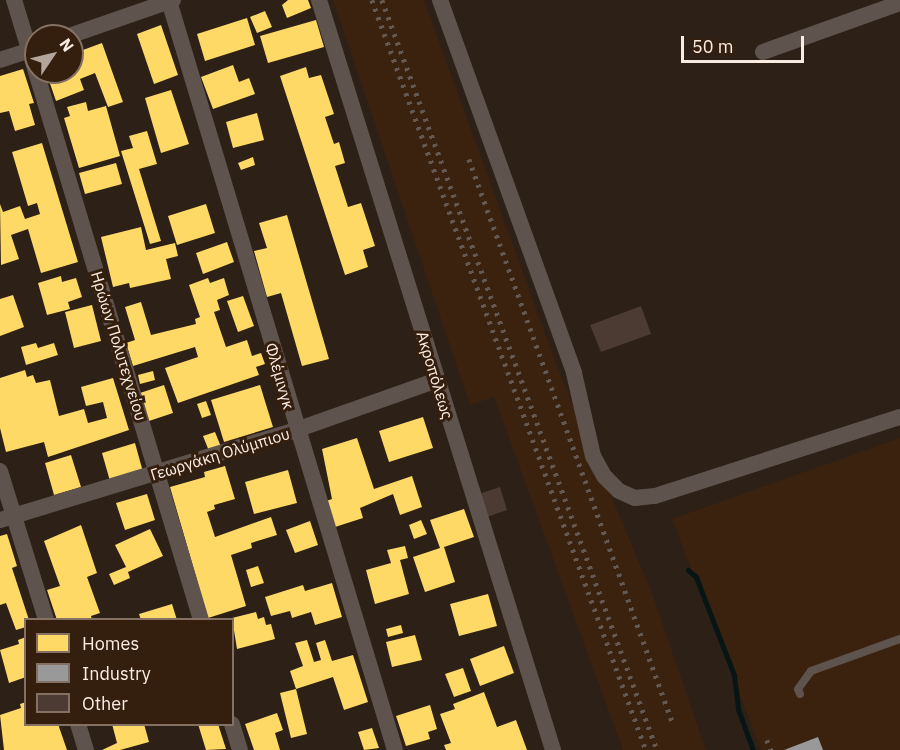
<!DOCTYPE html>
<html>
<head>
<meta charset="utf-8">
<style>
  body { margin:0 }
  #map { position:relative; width:900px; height:750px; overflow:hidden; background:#2c2017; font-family:"IBM Plex Sans",sans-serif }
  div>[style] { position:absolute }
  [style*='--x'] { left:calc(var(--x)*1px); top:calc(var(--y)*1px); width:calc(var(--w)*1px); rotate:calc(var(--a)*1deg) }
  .built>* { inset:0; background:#3b220f }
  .homes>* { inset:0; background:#ffd966 }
  .industry>* { inset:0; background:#999 }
  .stream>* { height:5px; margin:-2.5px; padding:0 2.5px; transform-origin:2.5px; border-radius:2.5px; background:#081515 }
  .building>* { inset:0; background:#4c3b32 }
  .service>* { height:8px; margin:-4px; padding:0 4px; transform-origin:4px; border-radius:4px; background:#5f534d }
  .minor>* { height:16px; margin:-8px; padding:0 8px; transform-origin:8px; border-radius:8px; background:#5f534d }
  .rail>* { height:4.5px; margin-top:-2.25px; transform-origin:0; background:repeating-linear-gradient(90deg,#635952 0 3px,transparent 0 9px) }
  span { translate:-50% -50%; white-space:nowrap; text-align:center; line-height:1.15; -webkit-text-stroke:6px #341f0f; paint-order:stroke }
  .street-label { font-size:16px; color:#fbece2 }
  .legend { position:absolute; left:24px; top:618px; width:210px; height:108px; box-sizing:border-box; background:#341f0f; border:2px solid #847163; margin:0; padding:8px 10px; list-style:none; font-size:18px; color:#fbece2 }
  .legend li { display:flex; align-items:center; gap:12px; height:30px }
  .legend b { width:30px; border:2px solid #847163 }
  .north { position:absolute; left:24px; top:24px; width:60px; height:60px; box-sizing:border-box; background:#341f0f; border:2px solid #847163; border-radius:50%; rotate:55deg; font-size:16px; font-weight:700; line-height:24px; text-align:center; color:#fbece2 }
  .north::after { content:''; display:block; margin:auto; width:21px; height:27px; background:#b3a59b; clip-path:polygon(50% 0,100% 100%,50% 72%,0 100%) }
  .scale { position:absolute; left:681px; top:36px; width:123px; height:27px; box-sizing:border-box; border:3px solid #fbece2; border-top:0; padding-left:8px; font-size:18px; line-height:21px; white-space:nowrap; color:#fbece2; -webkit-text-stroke:4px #341f0f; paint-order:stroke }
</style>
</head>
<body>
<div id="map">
  <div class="built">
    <div style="clip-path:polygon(333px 0,424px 0,559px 372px,652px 593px,706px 750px,623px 750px,494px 397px,470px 405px)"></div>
    <div style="clip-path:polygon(900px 438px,900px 750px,761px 750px,672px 519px)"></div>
  </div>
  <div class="homes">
    <div style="clip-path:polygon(288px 0,308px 0,311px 8px,287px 18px,282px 5px)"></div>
    <div style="clip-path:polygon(265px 11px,272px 27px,257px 33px,250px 17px)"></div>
    <div style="clip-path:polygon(247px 18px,255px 45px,205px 61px,197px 34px)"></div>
    <div style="clip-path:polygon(316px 20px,324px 47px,268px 63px,260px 36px)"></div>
    <div style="clip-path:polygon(161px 25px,178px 75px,154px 84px,137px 34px)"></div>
    <div style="clip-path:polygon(102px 43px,123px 102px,108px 107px,95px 73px,80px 79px,84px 90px,56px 101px,46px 72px,72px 72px,72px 54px)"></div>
    <div style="clip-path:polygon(233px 65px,239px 82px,249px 78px,255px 94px,213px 109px,201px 77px)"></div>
    <div style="clip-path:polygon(306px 67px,309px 78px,321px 75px,334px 114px,325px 117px,334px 144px,339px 142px,345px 163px,335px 166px,348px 207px,361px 203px,375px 246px,363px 250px,368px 267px,345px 275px,280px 76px)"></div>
    <div style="clip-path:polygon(23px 69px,34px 103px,29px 104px,35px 125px,15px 131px,9px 111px,0 113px,0 76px)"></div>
    <div style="clip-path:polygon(171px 90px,189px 144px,161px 153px,145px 98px)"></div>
    <div style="clip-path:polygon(86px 102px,88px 111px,106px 106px,120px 156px,79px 168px,64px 118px,70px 116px,67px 107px)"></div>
    <div style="clip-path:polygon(257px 113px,264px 140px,233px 148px,226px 122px)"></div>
    <div style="clip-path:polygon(147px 131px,157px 164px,139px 169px,161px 241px,150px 244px,121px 151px,133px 148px,129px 136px)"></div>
    <div style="clip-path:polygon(42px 143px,78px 262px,41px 273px,28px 229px,11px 235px,19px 259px,1px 265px,0 204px,3px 212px,20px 206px,25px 219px,40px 214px,37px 203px,28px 206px,12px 152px)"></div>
    <div style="clip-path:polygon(253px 157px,255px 165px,241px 170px,238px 163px)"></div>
    <div style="clip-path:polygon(116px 163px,122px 184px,85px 194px,79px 173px)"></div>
    <div style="clip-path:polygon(206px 204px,215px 233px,177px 245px,168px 216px)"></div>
    <div style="clip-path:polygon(287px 215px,329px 359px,302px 366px,281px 293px,267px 297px,254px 251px,267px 248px,259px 223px)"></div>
    <div style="clip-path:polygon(141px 227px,146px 250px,175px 243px,178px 256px,166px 259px,171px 279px,130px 288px,129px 283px,113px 287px,101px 237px)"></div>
    <div style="clip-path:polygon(227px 242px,234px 262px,203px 274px,196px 253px)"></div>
    <div style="clip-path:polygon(61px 276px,62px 282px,76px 278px,82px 297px,68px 302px,70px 309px,47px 315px,38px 283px)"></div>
    <div style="clip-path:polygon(208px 278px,210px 283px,224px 278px,229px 295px,217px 300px,220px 310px,214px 312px,226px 347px,247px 340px,252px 356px,261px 353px,265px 364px,256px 367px,259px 375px,178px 403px,165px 368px,198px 357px,195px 347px,133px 366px,126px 343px,135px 340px,125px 307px,141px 302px,151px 335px,196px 324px,195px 319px,200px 317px,189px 285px)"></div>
    <div style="clip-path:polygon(13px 295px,24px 327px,0 336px,0 299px)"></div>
    <div style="clip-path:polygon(243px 296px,254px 326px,238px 332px,227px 301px)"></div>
    <div style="clip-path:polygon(92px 305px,101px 341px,74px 348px,65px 312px)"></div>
    <div style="clip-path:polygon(36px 343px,38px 348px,54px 343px,58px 355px,26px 365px,21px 347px)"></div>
    <div style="clip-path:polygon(25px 370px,27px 377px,33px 375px,36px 383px,50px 380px,59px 416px,84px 409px,88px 423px,107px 418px,103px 402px,86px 406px,81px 387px,113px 378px,129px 430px,48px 457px,44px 442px,6px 452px,0 428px,0 378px)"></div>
    <div style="clip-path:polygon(153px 371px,155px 380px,140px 384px,138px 375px)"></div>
    <div style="clip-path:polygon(164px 385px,173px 413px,149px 421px,140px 393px)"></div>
    <div style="clip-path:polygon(260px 385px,273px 427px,224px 442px,211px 400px)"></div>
    <div style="clip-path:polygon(206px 401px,211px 415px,202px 418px,197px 404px)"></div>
    <div style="clip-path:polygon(423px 417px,433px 448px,389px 462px,379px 431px)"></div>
    <div style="clip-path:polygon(215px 432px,221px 447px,209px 451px,203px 436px)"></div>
    <div style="clip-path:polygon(357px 438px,374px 489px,412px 476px,422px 507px,400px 515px,393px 494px,360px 508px,363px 518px,335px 527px,326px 501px,332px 499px,322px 449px)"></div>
    <div style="clip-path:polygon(135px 443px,143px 472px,110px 481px,102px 453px)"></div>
    <div style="clip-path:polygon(71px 455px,81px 487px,54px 495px,45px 463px)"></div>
    <div style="clip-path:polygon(225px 466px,235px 499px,214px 505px,215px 509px,207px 512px,215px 537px,271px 517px,277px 535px,251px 543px,252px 548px,231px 555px,246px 606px,208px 618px,170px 487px,205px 477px,204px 472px)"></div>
    <div style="clip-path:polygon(288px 470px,297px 503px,254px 514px,245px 482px)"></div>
    <div style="clip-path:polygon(147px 494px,155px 520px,125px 530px,116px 503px)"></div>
    <div style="clip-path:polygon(464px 509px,474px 537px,444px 547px,455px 582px,425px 592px,413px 557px,440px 548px,430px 520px)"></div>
    <div style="clip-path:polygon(421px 520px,427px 534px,414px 539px,409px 525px)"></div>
    <div style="clip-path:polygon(310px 521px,318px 545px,295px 553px,286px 530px)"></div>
    <div style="clip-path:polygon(81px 525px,97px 573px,87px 577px,100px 613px,91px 616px,92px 620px,57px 620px,47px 590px,60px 586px,44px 541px)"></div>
    <div style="clip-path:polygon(150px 529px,163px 556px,128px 572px,130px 578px,114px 585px,109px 574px,126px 567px,115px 545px)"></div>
    <div style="clip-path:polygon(7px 534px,17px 566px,12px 568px,29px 620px,26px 620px,26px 627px,16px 630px,6px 603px,0 605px,0 536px)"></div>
    <div style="clip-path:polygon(405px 546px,408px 558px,400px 560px,409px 594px,375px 604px,366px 570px,391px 563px,387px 550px)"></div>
    <div style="clip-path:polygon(258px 566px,264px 583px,251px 587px,246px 570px)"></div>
    <div style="clip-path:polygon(332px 583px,342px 617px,315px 625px,311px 612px,292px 618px,290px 611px,271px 616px,265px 597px,303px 585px,305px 591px)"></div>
    <div style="clip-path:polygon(488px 594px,497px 626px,459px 636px,450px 604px)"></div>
    <div style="clip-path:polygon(172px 604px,177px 620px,141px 620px,139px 614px)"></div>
    <div style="clip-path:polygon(256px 612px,258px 619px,264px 617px,266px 625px,271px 624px,275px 639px,237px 649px,232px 618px)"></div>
    <div style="clip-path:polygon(401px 625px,403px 633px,388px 637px,386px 629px)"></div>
    <div style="clip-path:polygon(415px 635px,422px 660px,392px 667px,386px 642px)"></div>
    <div style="clip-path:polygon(26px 637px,26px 677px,9px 683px,0 650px,19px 644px,18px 640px)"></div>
    <div style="clip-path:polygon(307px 640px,314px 662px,321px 660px,316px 643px,325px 640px,332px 661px,353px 655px,368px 702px,344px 710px,333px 677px,296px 689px,290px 671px,303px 666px,295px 643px)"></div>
    <div style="clip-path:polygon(504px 646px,514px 673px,480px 686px,470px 659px)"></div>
    <div style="clip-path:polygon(463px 668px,471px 691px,454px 697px,445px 674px)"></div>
    <div style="clip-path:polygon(296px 689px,307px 734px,291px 738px,280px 693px)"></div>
    <div style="clip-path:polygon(484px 692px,497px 727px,516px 720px,527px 750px,446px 750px,444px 745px,451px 743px,440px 714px,455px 709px,453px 704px)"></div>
    <div style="clip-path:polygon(26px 702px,26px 724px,58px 724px,67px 750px,4px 750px,0 715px,21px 708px,20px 704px)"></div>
    <div style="clip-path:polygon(430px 705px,437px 729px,428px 732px,430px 739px,406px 746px,396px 716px)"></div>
    <div style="clip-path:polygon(277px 713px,283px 730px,275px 733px,280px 750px,254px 750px,245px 724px)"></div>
    <div style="clip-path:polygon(112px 724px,144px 724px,149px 742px,120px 750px,102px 750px,117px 743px)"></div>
    <div style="clip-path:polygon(198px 724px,218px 724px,226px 749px,206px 750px)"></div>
    <div style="clip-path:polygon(372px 728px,379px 748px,364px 750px,358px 732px)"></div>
  </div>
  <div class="industry">
    <div style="clip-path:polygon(818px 737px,823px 750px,784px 750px)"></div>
  </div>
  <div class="stream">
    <div style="--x:688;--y:570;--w:11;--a:41"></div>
    <div style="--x:696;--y:577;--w:105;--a:68.8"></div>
    <div style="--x:734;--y:675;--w:34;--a:83"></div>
    <div style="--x:738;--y:709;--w:44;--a:69.9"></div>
  </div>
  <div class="building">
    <div style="clip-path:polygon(641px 306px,651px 334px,601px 352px,590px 325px)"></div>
    <div style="clip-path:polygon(500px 487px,507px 510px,487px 517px,479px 494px)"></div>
  </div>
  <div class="service">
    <div style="--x:800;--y:694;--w:5;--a:-112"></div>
    <div style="--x:798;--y:689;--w:22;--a:-54"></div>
    <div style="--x:811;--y:671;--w:95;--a:-19.8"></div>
  </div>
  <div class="minor">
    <div style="--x:14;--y:0;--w:75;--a:73"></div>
    <div style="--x:319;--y:0;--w:786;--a:72.67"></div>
    <div style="--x:440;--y:0;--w:396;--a:70.2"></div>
    <div style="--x:574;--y:373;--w:85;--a:77.1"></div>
    <div style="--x:593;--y:456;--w:23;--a:61"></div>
    <div style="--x:604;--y:476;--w:21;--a:45"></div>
    <div style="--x:619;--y:491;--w:17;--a:24"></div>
    <div style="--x:635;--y:498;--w:20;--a:-6"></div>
    <div style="--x:655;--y:496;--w:257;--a:-17.9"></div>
    <div style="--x:169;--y:1;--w:782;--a:73.21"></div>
    <div style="--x:69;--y:36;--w:110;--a:-19.1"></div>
    <div style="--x:763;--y:52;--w:145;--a:-19.7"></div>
    <div style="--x:0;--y:60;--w:38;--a:-18"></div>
    <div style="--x:36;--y:72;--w:572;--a:73.24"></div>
    <div style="--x:0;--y:471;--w:156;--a:72.8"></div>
    <div style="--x:0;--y:520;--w:309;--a:-16.9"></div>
    <div style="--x:296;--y:430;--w:150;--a:-19.5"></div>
    <div style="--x:78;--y:724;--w:27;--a:73"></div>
    <div style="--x:232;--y:724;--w:27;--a:73"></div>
  </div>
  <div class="rail">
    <div style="--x:372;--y:0;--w:798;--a:69.93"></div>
    <div style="--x:382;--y:0;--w:799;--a:69.86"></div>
    <div style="--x:469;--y:159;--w:598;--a:70.14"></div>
    <div style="--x:767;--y:740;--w:11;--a:68"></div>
  </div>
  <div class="street-label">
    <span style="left:119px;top:346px;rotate:73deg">Ηρώων Πολυτεχνείου</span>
    <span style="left:435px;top:375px;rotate:73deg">Ακροπόλεως</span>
    <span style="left:280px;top:376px;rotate:74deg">Φλέμινγκ</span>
    <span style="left:220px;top:454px;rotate:-17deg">Γεωργάκη Ολύμπιου</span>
  </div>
  <ul class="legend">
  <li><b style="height:16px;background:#ffd966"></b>Homes</li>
  <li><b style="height:16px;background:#999"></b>Industry</li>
  <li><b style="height:16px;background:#4c3b32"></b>Other</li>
  </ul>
  <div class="north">N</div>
  <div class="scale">50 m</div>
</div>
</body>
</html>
